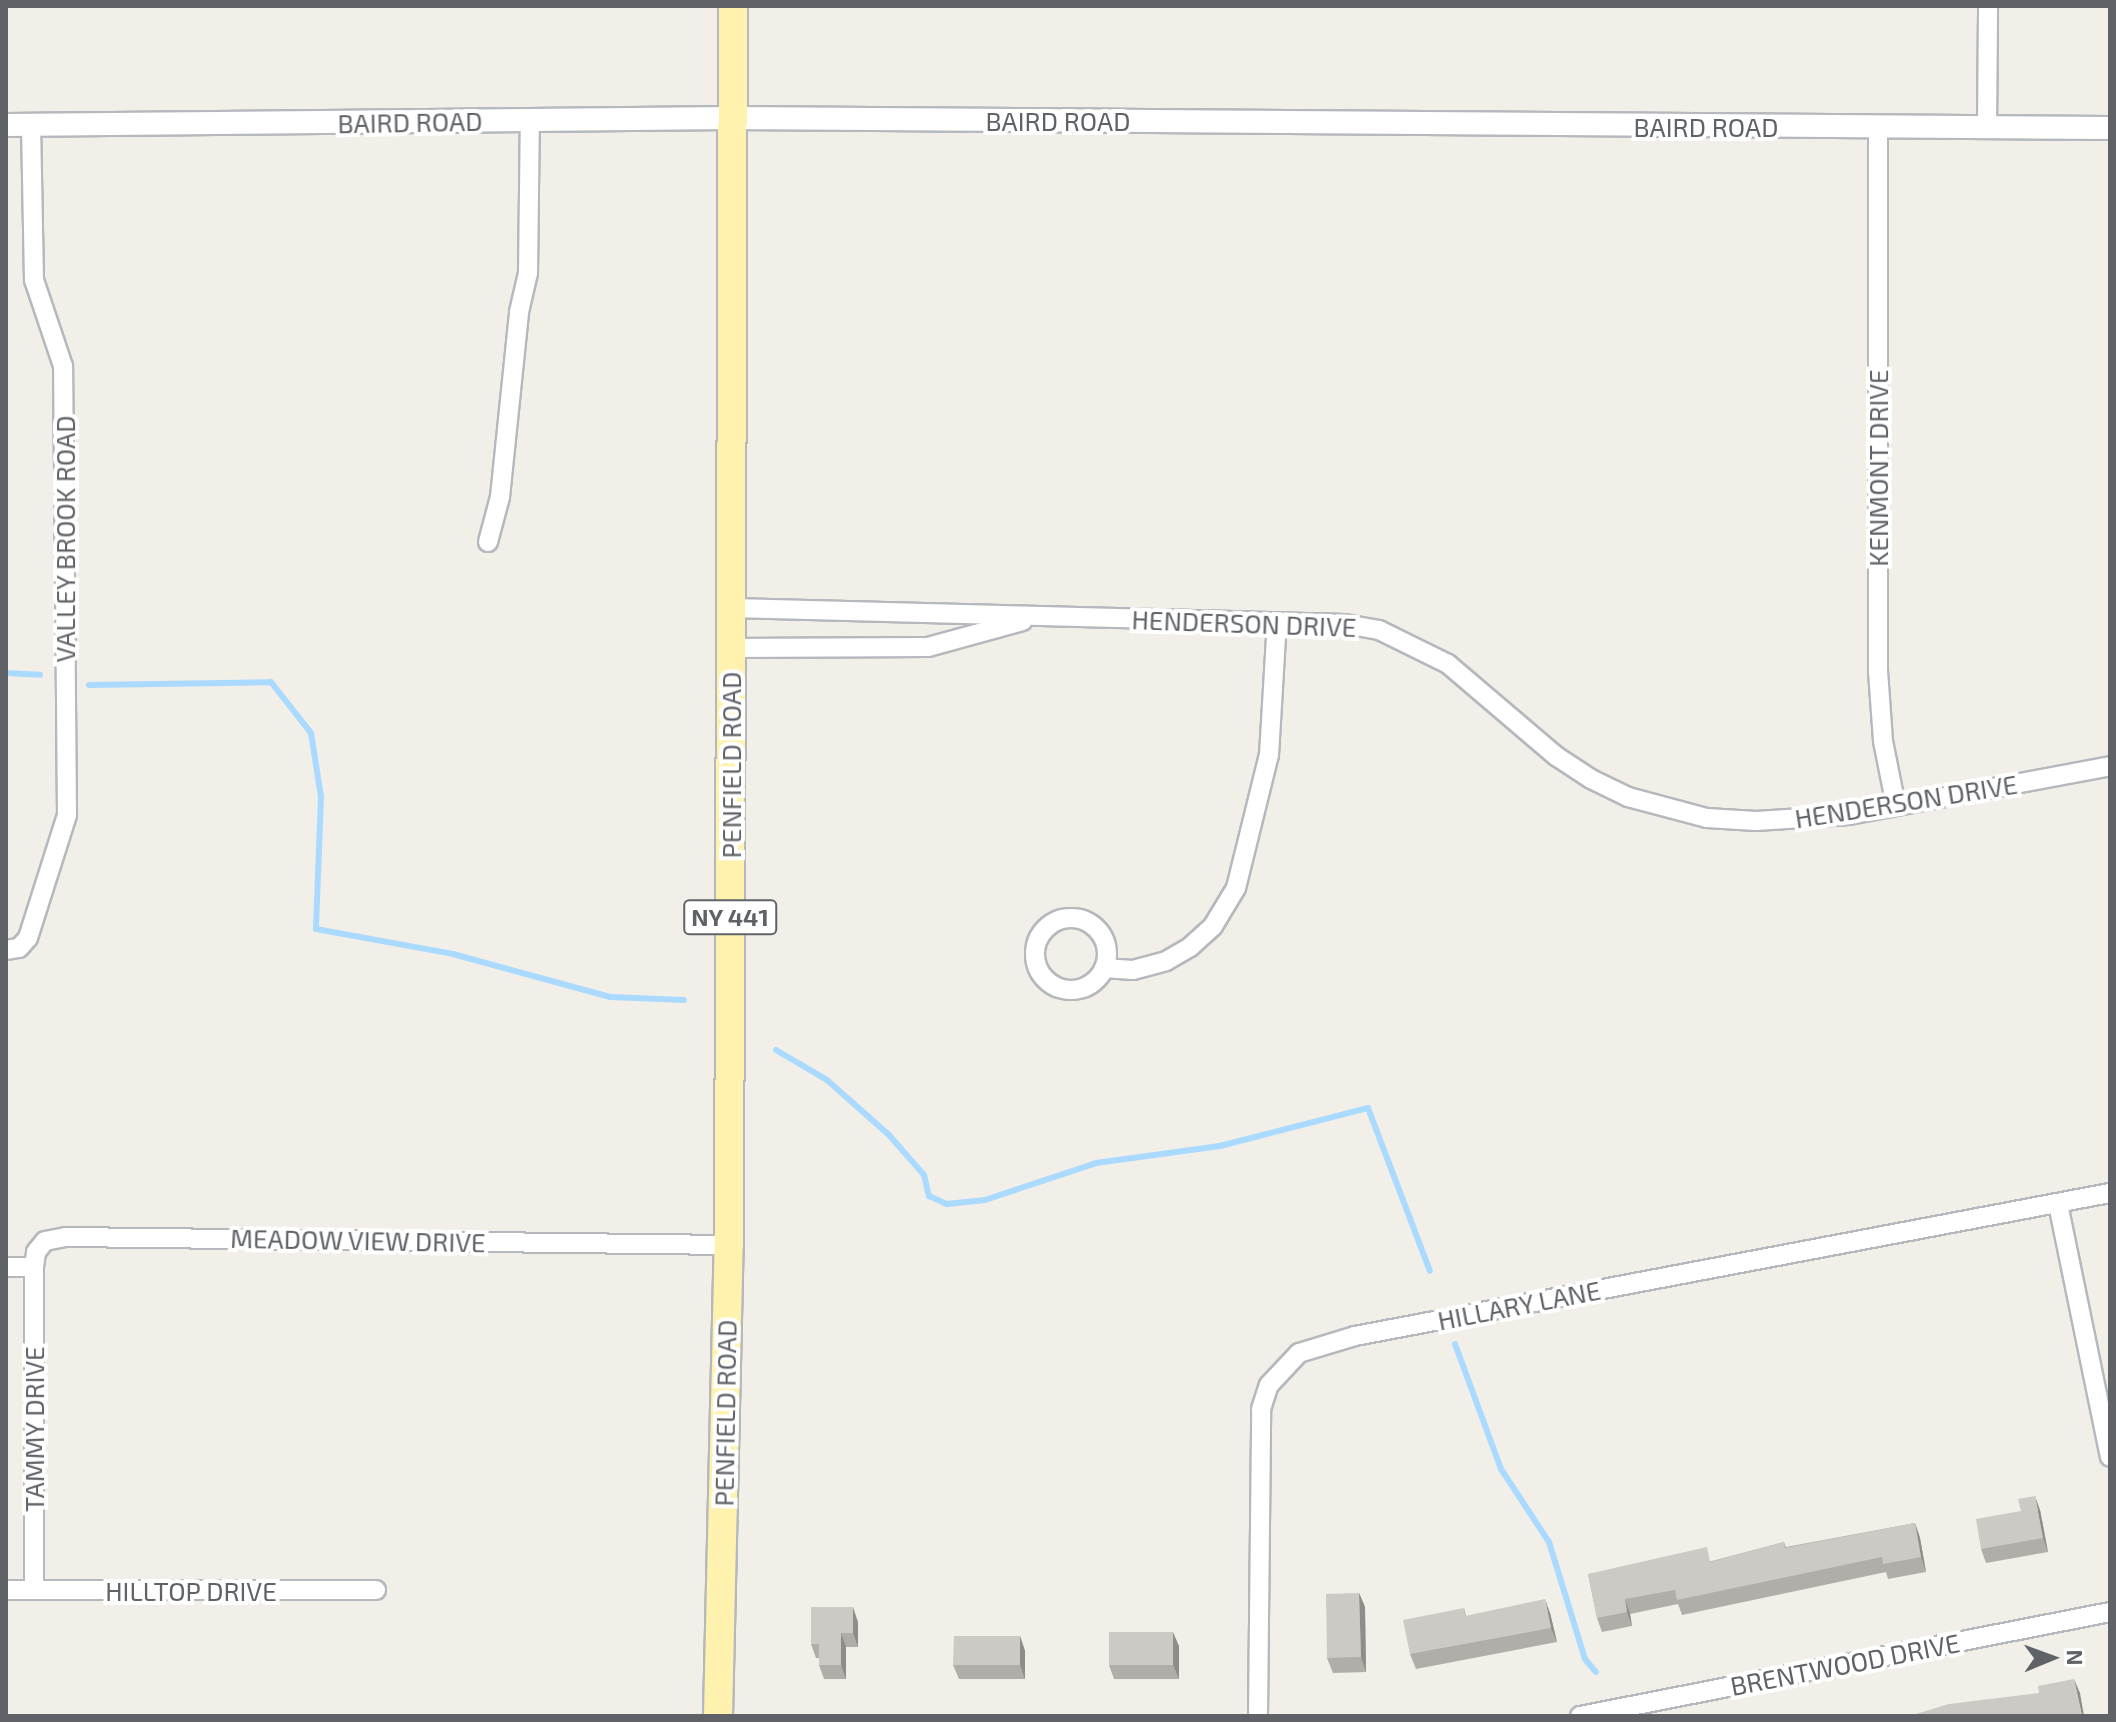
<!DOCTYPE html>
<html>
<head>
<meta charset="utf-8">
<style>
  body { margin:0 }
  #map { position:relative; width:2116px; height:1722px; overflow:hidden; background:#f1efe8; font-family:"Exo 2",sans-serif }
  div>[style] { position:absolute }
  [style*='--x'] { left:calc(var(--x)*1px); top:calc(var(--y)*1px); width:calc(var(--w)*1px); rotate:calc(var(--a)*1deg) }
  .stream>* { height:6px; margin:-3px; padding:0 3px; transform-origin:3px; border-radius:3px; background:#aadaff }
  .roads { filter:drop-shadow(2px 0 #b5b8bc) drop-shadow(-2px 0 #b5b8bc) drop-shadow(0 2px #b5b8bc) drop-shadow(0 -2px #b5b8bc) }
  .minor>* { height:18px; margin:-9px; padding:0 9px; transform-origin:9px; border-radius:9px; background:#fff }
  .minor>.ring { margin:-9px; padding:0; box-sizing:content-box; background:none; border:18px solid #fff; border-radius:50% }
  .tertiary>* { height:22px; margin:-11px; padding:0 11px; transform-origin:11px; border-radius:11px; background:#fff }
  .primary>* { height:28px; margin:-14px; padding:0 14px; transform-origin:14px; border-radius:14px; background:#fff2af }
  .wall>* { inset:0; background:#afaea9 }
  .shaded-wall>* { inset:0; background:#8f8d8a }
  .building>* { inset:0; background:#cccac5 }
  span { translate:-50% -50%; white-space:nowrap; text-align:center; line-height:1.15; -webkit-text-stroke:8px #fff; paint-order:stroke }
  .shield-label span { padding:2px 6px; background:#fff; border:2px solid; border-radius:6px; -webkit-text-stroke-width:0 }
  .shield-label { font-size:24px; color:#5f6368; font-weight:700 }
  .street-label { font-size:26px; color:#5f6368 }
  .frame { position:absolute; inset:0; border:8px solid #5f6368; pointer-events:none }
  .north { position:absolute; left:2012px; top:1618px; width:80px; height:80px; -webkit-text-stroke:6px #fff; paint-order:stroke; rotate:89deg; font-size:22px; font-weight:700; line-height:32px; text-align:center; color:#5f6368 }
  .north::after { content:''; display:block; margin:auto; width:28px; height:36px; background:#5f6368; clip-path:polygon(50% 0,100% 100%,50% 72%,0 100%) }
</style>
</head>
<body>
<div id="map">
  <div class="stream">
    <div style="--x:6;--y:673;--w:34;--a:3"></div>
    <div style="--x:89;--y:685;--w:182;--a:-0.9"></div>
    <div style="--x:271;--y:682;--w:65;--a:51.9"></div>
    <div style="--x:311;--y:733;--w:65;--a:81.1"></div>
    <div style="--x:321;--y:797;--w:132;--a:92.2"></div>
    <div style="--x:316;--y:929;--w:139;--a:10.3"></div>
    <div style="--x:453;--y:954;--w:163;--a:15.3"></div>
    <div style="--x:610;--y:997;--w:74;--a:2.3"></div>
    <div style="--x:776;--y:1050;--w:59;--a:30.5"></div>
    <div style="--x:827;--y:1080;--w:83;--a:41.6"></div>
    <div style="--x:889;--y:1135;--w:53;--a:48.8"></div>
    <div style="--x:924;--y:1175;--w:22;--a:77"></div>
    <div style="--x:929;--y:1196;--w:20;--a:24"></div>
    <div style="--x:947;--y:1204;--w:38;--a:-6"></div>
    <div style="--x:985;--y:1200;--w:117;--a:-18.4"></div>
    <div style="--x:1096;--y:1163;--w:125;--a:-7.8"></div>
    <div style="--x:1220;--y:1146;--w:153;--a:-14.4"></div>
    <div style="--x:1368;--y:1108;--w:174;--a:69.2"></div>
    <div style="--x:1455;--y:1344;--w:133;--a:69.8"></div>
    <div style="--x:1501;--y:1469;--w:87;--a:56.7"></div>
    <div style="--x:1549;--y:1542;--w:122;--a:72.9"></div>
    <div style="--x:1585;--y:1659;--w:17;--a:50"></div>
  </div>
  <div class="roads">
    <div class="minor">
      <div style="--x:1878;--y:128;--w:543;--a:90"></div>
      <div style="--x:1878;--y:671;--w:70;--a:85.9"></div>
      <div style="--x:1883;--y:741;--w:66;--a:78.7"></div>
      <div style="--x:1987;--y:128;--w:122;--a:-89.5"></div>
      <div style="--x:488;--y:542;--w:47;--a:-75.1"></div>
      <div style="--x:500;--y:497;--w:186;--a:-84.1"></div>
      <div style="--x:519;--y:312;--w:40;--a:-77"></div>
      <div style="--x:528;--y:273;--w:153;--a:-89.3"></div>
      <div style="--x:732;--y:608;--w:613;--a:1.5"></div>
      <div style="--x:1345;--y:624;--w:35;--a:10"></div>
      <div style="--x:1379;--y:630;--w:77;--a:26.2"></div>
      <div style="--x:1448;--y:664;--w:142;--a:40.4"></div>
      <div style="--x:1556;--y:756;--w:42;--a:33.3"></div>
      <div style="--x:1591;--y:779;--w:41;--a:25.9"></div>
      <div style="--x:1628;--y:797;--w:82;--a:14.9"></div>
      <div style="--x:1707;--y:818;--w:49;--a:3.5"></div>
      <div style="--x:1756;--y:821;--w:93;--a:-3.7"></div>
      <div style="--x:1849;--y:815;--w:266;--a:-10.6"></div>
      <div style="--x:731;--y:648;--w:197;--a:-0.3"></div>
      <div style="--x:928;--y:647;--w:98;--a:-15.3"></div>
      <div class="ring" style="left:1035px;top:918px;width:54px;height:54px"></div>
      <div style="--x:6;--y:950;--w:13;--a:-9"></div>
      <div style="--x:19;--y:948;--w:13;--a:-48"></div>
      <div style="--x:28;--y:938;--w:129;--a:-72.4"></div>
      <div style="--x:67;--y:815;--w:449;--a:-90.5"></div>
      <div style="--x:63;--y:366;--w:91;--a:-108.6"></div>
      <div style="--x:34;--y:280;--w:155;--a:-91.1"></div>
      <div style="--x:1104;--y:968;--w:29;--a:4"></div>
      <div style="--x:1133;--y:970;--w:34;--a:-15"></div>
      <div style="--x:1166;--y:961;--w:28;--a:-30"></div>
      <div style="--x:1190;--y:947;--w:31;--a:-42"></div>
      <div style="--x:1213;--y:926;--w:44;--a:-58.8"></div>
      <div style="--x:1236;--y:888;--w:137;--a:-76.1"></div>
      <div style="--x:1269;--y:755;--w:133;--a:-86.6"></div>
      <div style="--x:2058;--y:1204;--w:258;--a:78.4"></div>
      <div style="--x:6;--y:1267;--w:28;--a:0"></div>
      <div style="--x:6;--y:1590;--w:370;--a:0"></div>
      <div style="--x:34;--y:1590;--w:323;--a:-90"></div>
      <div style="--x:34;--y:1267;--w:15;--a:-82"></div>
      <div style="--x:36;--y:1252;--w:14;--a:-51"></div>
      <div style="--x:45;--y:1241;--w:21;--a:-11"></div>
      <div style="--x:66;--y:1237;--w:663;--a:0.69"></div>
      <div style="--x:1258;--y:1716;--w:307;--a:-89.4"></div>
      <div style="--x:1261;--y:1409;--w:25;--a:-72"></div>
      <div style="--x:1269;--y:1385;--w:44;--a:-46.8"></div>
      <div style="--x:1299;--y:1353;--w:59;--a:-16.9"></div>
      <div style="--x:1355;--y:1336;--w:768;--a:-10.73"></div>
      <div style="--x:1580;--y:1716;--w:540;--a:-11.1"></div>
    </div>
    <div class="tertiary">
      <div style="--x:6;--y:125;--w:725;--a:-0.55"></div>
      <div style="--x:731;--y:118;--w:1379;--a:0.42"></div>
    </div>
    <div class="primary">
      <div style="--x:718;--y:1716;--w:471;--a:-88.7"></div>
      <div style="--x:729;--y:1245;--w:1239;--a:-89.82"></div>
    </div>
  </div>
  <div class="wall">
    <div style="clip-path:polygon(2040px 1510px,2048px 1552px,1986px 1563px,1981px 1549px)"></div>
    <div style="clip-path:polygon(1915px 1523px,1920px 1538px,1926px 1572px,1888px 1579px,1886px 1572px,1682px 1615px,1678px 1604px,1630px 1614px,1632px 1626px,1602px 1632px,1597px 1618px,1588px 1574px,1712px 1561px,1784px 1542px,1786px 1547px)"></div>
    <div style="clip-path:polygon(1359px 1593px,1365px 1607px,1366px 1672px,1333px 1673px,1327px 1658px)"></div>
    <div style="clip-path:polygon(1464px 1608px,1466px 1616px,1550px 1613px,1557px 1642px,1416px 1669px,1410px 1654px)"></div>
    <div style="clip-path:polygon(858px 1622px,858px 1647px,846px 1647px,846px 1679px,824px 1679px,819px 1665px,819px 1658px,816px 1658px,811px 1644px)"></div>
    <div style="clip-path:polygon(1020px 1636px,1025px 1651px,1025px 1679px,959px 1679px,953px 1665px)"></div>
    <div style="clip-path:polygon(1179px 1646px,1179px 1679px,1114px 1679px,1109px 1665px)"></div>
  </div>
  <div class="shaded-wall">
    <div style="clip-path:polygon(2035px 1496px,2040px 1510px,2048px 1552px,2043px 1538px)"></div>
    <div style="clip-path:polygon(1915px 1523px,1920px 1538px,1926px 1572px,1921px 1557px)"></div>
    <div style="clip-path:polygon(1359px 1593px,1365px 1607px,1366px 1672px,1361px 1657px)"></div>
    <div style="clip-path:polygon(1545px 1599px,1550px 1613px,1557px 1642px,1551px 1628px)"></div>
    <div style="clip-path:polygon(1625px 1599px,1630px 1614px,1632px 1626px,1627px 1612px)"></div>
    <div style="clip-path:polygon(853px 1607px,858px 1622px,858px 1647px,853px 1633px)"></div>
    <div style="clip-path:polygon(1173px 1632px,1179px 1646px,1179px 1679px,1173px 1665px)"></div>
    <div style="clip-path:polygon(841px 1633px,846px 1647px,846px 1679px,841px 1665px)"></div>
    <div style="clip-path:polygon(1020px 1636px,1025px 1651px,1025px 1679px,1020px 1665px)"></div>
    <div style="clip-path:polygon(2074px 1679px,2080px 1693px,2084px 1716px,2082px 1716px)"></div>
  </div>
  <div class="building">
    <div style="clip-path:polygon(2035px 1496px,2043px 1538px,1981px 1549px,1976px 1519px,2021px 1511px,2018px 1499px)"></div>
    <div style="clip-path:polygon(1915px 1523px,1921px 1557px,1883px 1564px,1882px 1557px,1677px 1600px,1675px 1590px,1625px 1599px,1627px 1612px,1597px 1618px,1588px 1574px,1707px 1547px,1710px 1562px,1784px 1542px,1785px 1548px)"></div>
    <div style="clip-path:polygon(1359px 1593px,1361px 1657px,1327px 1658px,1326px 1594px)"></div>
    <div style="clip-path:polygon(1545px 1599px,1551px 1628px,1410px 1654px,1403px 1620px,1464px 1608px,1465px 1616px)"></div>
    <div style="clip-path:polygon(811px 1607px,853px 1607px,853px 1633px,841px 1633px,841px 1665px,819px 1665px,819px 1644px,811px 1644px)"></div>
    <div style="clip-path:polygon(1109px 1632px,1173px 1632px,1173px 1665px,1109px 1665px)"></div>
    <div style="clip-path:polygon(954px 1636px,1020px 1636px,1020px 1665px,953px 1665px)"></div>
    <div style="clip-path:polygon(2074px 1679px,2082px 1716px,1917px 1716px,1916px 1714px,1949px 1704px,2039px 1693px,2038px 1686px)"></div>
  </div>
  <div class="shield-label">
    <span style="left:730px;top:917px">NY 441</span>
  </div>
  <div class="street-label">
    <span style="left:1058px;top:121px">BAIRD ROAD</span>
    <span style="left:410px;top:122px;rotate:-1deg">BAIRD ROAD</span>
    <span style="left:1706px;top:127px">BAIRD ROAD</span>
    <span style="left:1878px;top:468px;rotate:-90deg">KENMONT DRIVE</span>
    <span style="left:65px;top:539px;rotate:-90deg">VALLEY BROOK ROAD</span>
    <span style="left:1244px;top:623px;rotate:2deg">HENDERSON DRIVE</span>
    <span style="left:731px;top:765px;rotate:-90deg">PENFIELD ROAD</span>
    <span style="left:1906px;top:801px;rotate:-9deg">HENDERSON DRIVE</span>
    <span style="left:358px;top:1240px;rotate:1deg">MEADOW VIEW DRIVE</span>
    <span style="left:1519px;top:1305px;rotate:-11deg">HILLARY LANE</span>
    <span style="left:725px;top:1413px;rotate:-89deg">PENFIELD ROAD</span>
    <span style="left:34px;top:1429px;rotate:-90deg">TAMMY DRIVE</span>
    <span style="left:191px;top:1591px">HILLTOP DRIVE</span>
    <span style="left:1845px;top:1664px;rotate:-11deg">BRENTWOOD DRIVE</span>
  </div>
  <div class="frame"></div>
  <div class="north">N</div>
</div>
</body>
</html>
